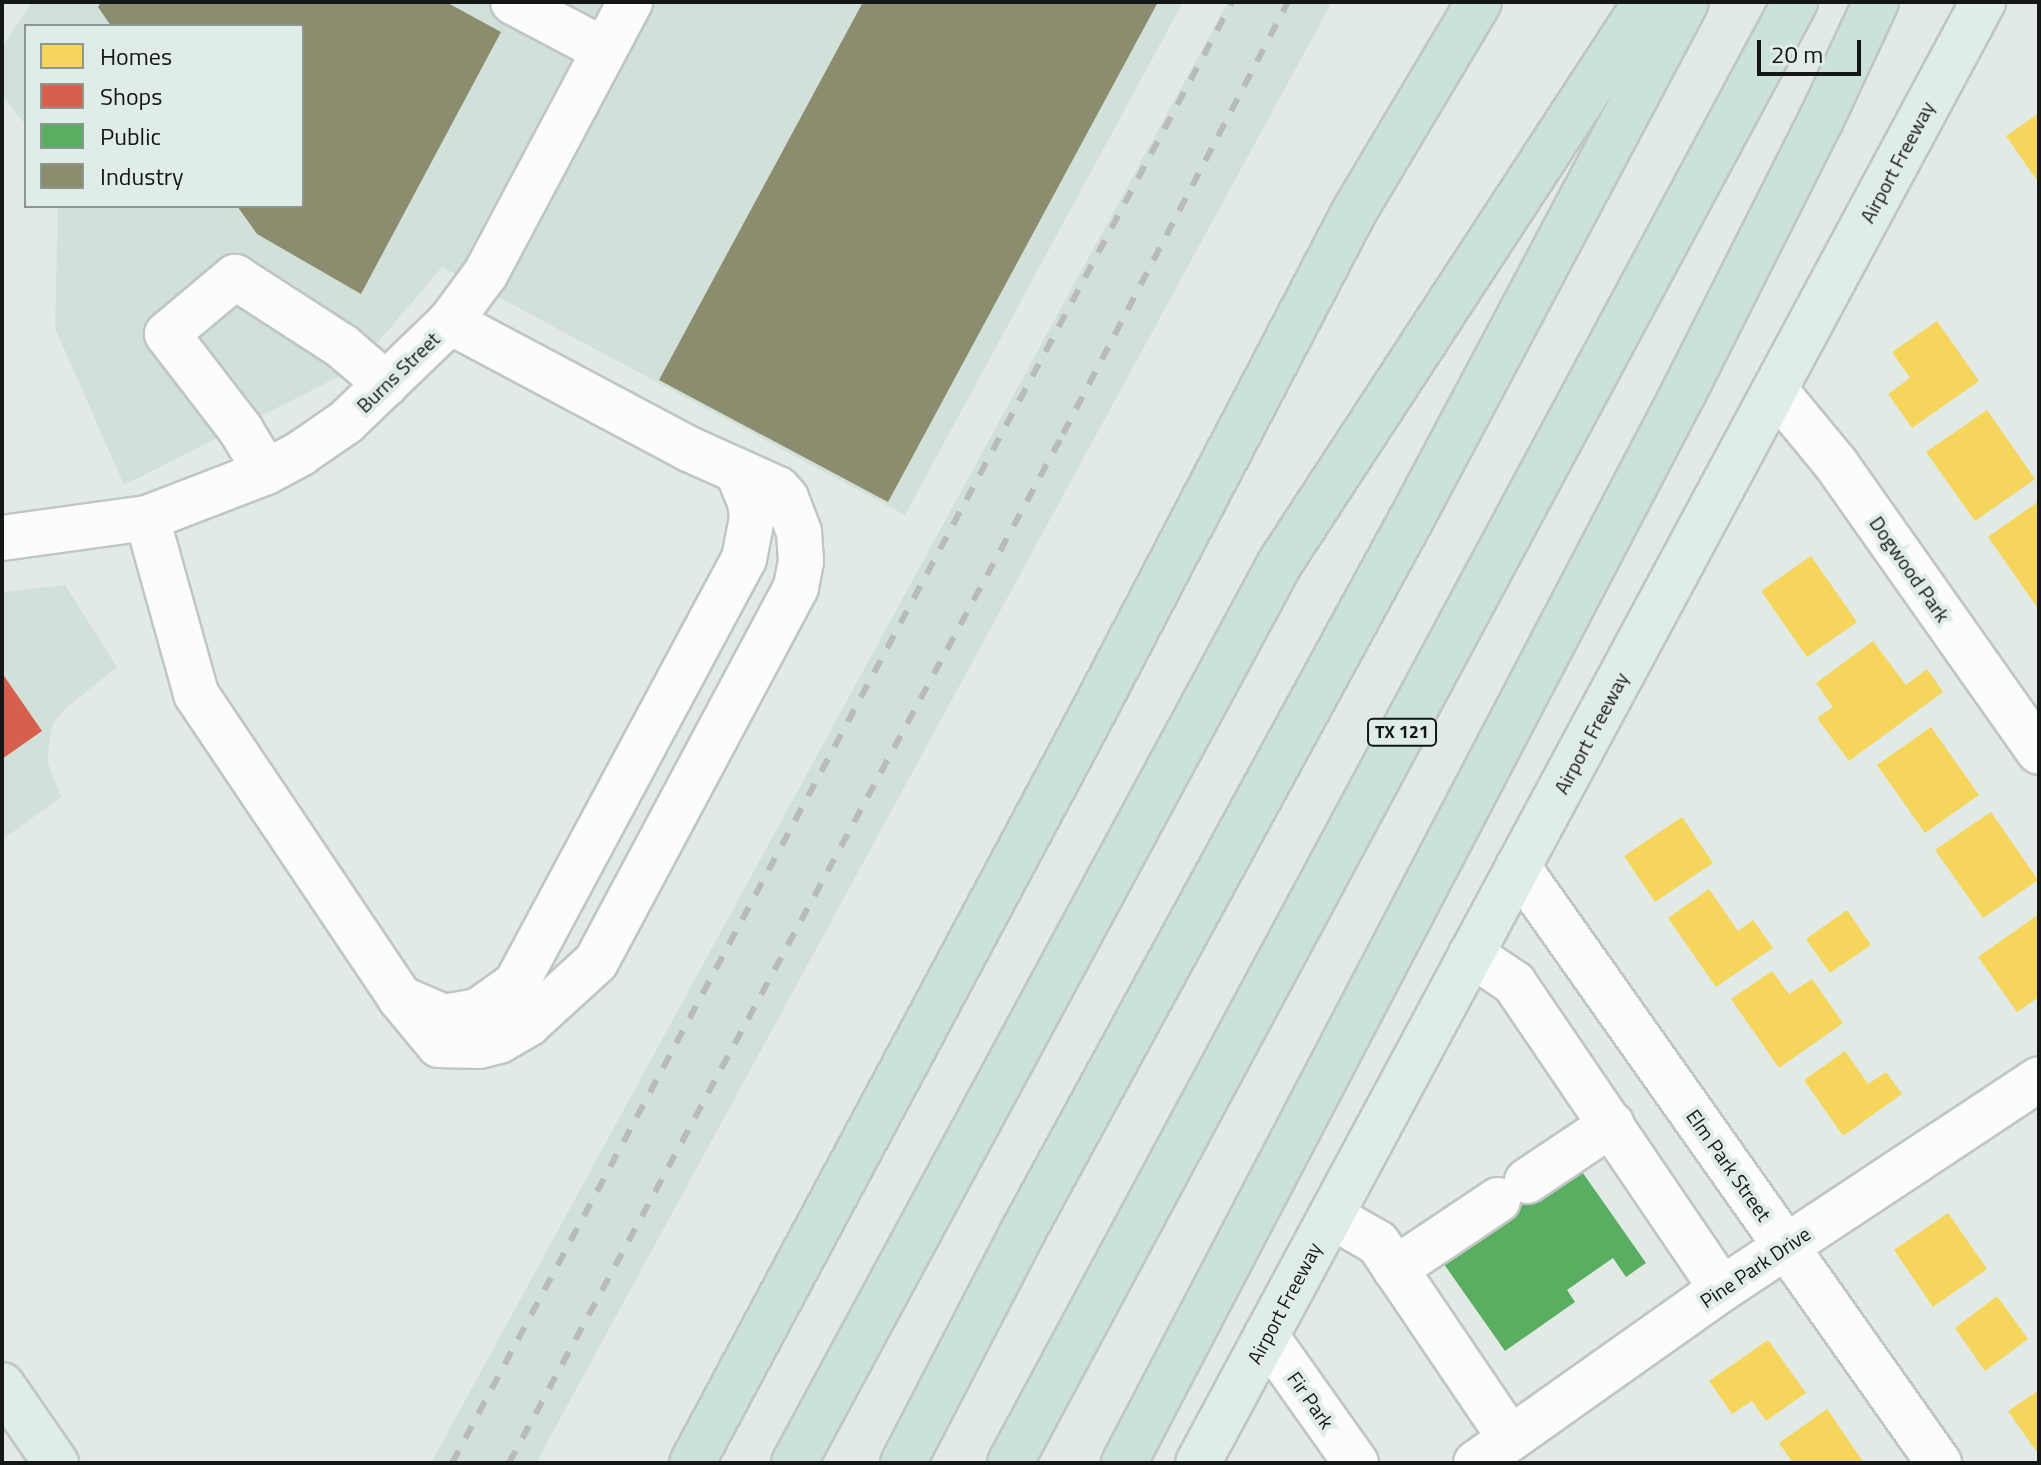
<!DOCTYPE html>
<html>
<head>
<meta charset="utf-8">
<style>
  body { margin:0 }
  #map { position:relative; width:2041px; height:1465px; overflow:hidden; background:#e2eae6; font-family:"Titillium Web",sans-serif }
  div>[style] { position:absolute }
  [style*='--x'] { left:calc(var(--x)*1px); top:calc(var(--y)*1px); width:calc(var(--w)*1px); rotate:calc(var(--a)*1deg) }
  .built>* { inset:0; background:#d1e0d8 }
  .homes>* { inset:0; background:#f6d55c }
  .shops>* { inset:0; background:#d6604d }
  .public>* { inset:0; background:#5aae61 }
  .industry>* { inset:0; background:#8c8c6e }
  .roads { filter:drop-shadow(2px 0 #c0c6c3) drop-shadow(-2px 0 #c0c6c3) drop-shadow(0 2px #c0c6c3) drop-shadow(0 -2px #c0c6c3) }
  .minor>* { height:44px; margin:-22px; padding:0 22px; transform-origin:22px; border-radius:22px; background:#fbfcfb }
  .major>* { height:44px; margin:-22px; padding:0 22px; transform-origin:22px; border-radius:22px; background:#dfede8 }
  .highway>* { height:44px; margin:-22px; padding:0 22px; transform-origin:22px; border-radius:22px; background:#cbe2db }
  .rail>* { height:6px; margin-top:-3px; transform-origin:0; background:repeating-linear-gradient(90deg,#b9baba 0 14px,transparent 0 28px) }
  span { translate:-50% -50%; white-space:nowrap; text-align:center; line-height:1.15; -webkit-text-stroke:8px #dfede6; paint-order:stroke }
  .shield-label span { padding:2px 6px; background:#dfede6; border:2px solid; border-radius:6px; -webkit-text-stroke-width:0 }
  .shield-label { font-size:18px; color:#131715; font-weight:700 }
  .street-label { font-size:20px; color:#131715 }
  .frame { position:absolute; inset:0; border:4px solid #131715; pointer-events:none }
  .legend { position:absolute; left:24px; top:24px; width:280px; height:184px; box-sizing:border-box; background:#dfede6; border:2px solid #8d9792; margin:0; padding:10px 14px; list-style:none; font-size:24px; color:#131715 }
  .legend li { display:flex; align-items:center; gap:16px; height:40px }
  .legend b { width:40px; border:2px solid #8d9792 }
  .scale { position:absolute; left:1757px; top:40px; width:104px; height:36px; box-sizing:border-box; border:4px solid #131715; border-top:0; padding-left:10px; font-size:24px; line-height:28px; white-space:nowrap; color:#131715; -webkit-text-stroke:6px #dfede6; paint-order:stroke }
</style>
</head>
<body>
<div id="map">
  <div class="built">
    <div style="clip-path:polygon(32px 2px,1183px 2px,905px 515px,442px 267px,356px 368px,124px 485px,55px 328px,58px 206px,302px 206px,302px 26px,26px 26px,26px 125px,2px 96px,2px 47px)"></div>
    <div style="clip-path:polygon(1228px 2px,1332px 2px,536px 1463px,431px 1463px)"></div>
    <div style="clip-path:polygon(65px 585px,117px 667px,65px 709px,52px 725px,47px 761px,61px 797px,2px 840px,2px 592px)"></div>
  </div>
  <div class="homes">
    <div style="clip-path:polygon(2039px 113px,2039px 183px,2006px 136px)"></div>
    <div style="clip-path:polygon(1937px 321px,1979px 381px,1912px 428px,1888px 394px,1910px 378px,1892px 352px)"></div>
    <div style="clip-path:polygon(1987px 410px,2035px 479px,1975px 521px,1926px 452px)"></div>
    <div style="clip-path:polygon(2039px 501px,2039px 610px,1988px 537px)"></div>
    <div style="clip-path:polygon(1811px 556px,1857px 622px,1807px 657px,1761px 591px)"></div>
    <div style="clip-path:polygon(1873px 641px,1906px 685px,1927px 669px,1943px 692px,1849px 761px,1817px 718px,1833px 707px,1816px 683px)"></div>
    <div style="clip-path:polygon(1931px 727px,1979px 795px,1925px 833px,1877px 765px)"></div>
    <div style="clip-path:polygon(1991px 812px,2038px 880px,1983px 918px,1935px 850px)"></div>
    <div style="clip-path:polygon(1682px 817px,1713px 863px,1655px 902px,1624px 856px)"></div>
    <div style="clip-path:polygon(1709px 889px,1738px 931px,1753px 920px,1773px 948px,1716px 987px,1668px 918px)"></div>
    <div style="clip-path:polygon(1847px 910px,1871px 945px,1830px 973px,1806px 939px)"></div>
    <div style="clip-path:polygon(2039px 914px,2039px 997px,2017px 1012px,1978px 957px)"></div>
    <div style="clip-path:polygon(1772px 971px,1789px 994px,1812px 979px,1843px 1023px,1779px 1068px,1731px 999px)"></div>
    <div style="clip-path:polygon(1845px 1051px,1868px 1084px,1886px 1072px,1902px 1094px,1843px 1136px,1804px 1080px)"></div>
    <div style="clip-path:polygon(1948px 1213px,1987px 1269px,1933px 1307px,1894px 1250px)"></div>
    <div style="clip-path:polygon(1997px 1296px,2028px 1339px,1985px 1371px,1955px 1328px)"></div>
    <div style="clip-path:polygon(1768px 1340px,1806px 1393px,1766px 1421px,1752px 1401px,1732px 1414px,1709px 1381px)"></div>
    <div style="clip-path:polygon(2039px 1390px,2039px 1455px,2008px 1411px)"></div>
    <div style="clip-path:polygon(1827px 1409px,1864px 1463px,1793px 1463px,1779px 1443px)"></div>
  </div>
  <div class="shops">
    <div style="clip-path:polygon(2px 673px,42px 731px,2px 759px)"></div>
  </div>
  <div class="public">
    <div style="clip-path:polygon(1578px 1166px,1646px 1263px,1626px 1277px,1613px 1258px,1567px 1290px,1575px 1302px,1505px 1351px,1439px 1257px,1508px 1215px)"></div>
  </div>
  <div class="industry">
    <div style="clip-path:polygon(101px 2px,446px 2px,501px 32px,361px 294px,257px 234px,237px 206px,302px 206px,302px 26px,111px 26px,98px 7px)"></div>
    <div style="clip-path:polygon(863px 2px,1158px 2px,888px 502px,659px 380px)"></div>
  </div>
  <div class="roads">
    <div class="minor">
      <div style="--x:513;--y:2;--w:103;--a:27.8"></div>
      <div style="--x:1775;--y:390;--w:96;--a:50.5"></div>
      <div style="--x:1836;--y:464;--w:352;--a:54.8"></div>
      <div style="--x:266;--y:472;--w:49;--a:-120.8"></div>
      <div style="--x:241;--y:430;--w:121;--a:-127.6"></div>
      <div style="--x:167;--y:334;--w:89;--a:-40"></div>
      <div style="--x:235;--y:277;--w:129;--a:32.9"></div>
      <div style="--x:343;--y:347;--w:57;--a:40.7"></div>
      <div style="--x:147;--y:518;--w:183;--a:74.4"></div>
      <div style="--x:196;--y:694;--w:366;--a:56.1"></div>
      <div style="--x:400;--y:998;--w:61;--a:50.3"></div>
      <div style="--x:439;--y:1045;--w:40;--a:1.4"></div>
      <div style="--x:479;--y:1046;--w:21;--a:-14"></div>
      <div style="--x:499;--y:1041;--w:34;--a:-30"></div>
      <div style="--x:528;--y:1024;--w:92;--a:-42.4"></div>
      <div style="--x:596;--y:962;--w:425;--a:-61.9"></div>
      <div style="--x:796;--y:587;--w:26;--a:-79"></div>
      <div style="--x:801;--y:561;--w:29;--a:-94"></div>
      <div style="--x:799;--y:532;--w:36;--a:-111"></div>
      <div style="--x:786;--y:498;--w:12;--a:-132"></div>
      <div style="--x:778;--y:489;--w:98;--a:-155.8"></div>
      <div style="--x:689;--y:449;--w:271;--a:-152"></div>
      <div style="--x:2;--y:538;--w:146;--a:-7.9"></div>
      <div style="--x:147;--y:518;--w:128;--a:-21.1"></div>
      <div style="--x:266;--y:472;--w:40;--a:-28"></div>
      <div style="--x:301;--y:453;--w:55;--a:-34.6"></div>
      <div style="--x:346;--y:422;--w:144;--a:-43.9"></div>
      <div style="--x:450;--y:322;--w:61;--a:-53.7"></div>
      <div style="--x:486;--y:273;--w:307;--a:-62"></div>
      <div style="--x:1518;--y:867;--w:730;--a:54.76"></div>
      <div style="--x:1471;--y:954;--w:52;--a:34"></div>
      <div style="--x:1514;--y:983;--w:370;--a:55.8"></div>
      <div style="--x:400;--y:998;--w:48;--a:23.4"></div>
      <div style="--x:444;--y:1017;--w:35;--a:-10"></div>
      <div style="--x:478;--y:1011;--w:47;--a:-35.4"></div>
      <div style="--x:516;--y:984;--w:482;--a:-61.8"></div>
      <div style="--x:744;--y:559;--w:42;--a:-79"></div>
      <div style="--x:752;--y:518;--w:16;--a:-97"></div>
      <div style="--x:750;--y:502;--w:32;--a:-112"></div>
      <div style="--x:1527;--y:1181;--w:102;--a:-33.8"></div>
      <div style="--x:1331;--y:1216;--w:54;--a:29.9"></div>
      <div style="--x:1378;--y:1243;--w:235;--a:55.9"></div>
      <div style="--x:1395;--y:1269;--w:124;--a:-33.8"></div>
      <div style="--x:1266;--y:1336;--w:156;--a:54.7"></div>
      <div style="--x:1476;--y:1463;--w:301;--a:-35.3"></div>
      <div style="--x:1722;--y:1289;--w:380;--a:-33.5"></div>
    </div>
    <div class="major">
      <div style="--x:2;--y:1385;--w:95;--a:55.3"></div>
      <div style="--x:1198;--y:1463;--w:1659;--a:-61.75"></div>
    </div>
    <div class="highway">
      <div style="--x:692;--y:1463;--w:840;--a:-61.88"></div>
      <div style="--x:1088;--y:722;--w:577;--a:-62.46"></div>
      <div style="--x:1355;--y:210;--w:242;--a:-59.2"></div>
      <div style="--x:794;--y:1463;--w:1023;--a:-61.63"></div>
      <div style="--x:1280;--y:563;--w:670;--a:-56.88"></div>
      <div style="--x:903;--y:1463;--w:257;--a:-62.6"></div>
      <div style="--x:1021;--y:1235;--w:817;--a:-61.4"></div>
      <div style="--x:1412;--y:518;--w:584;--a:-62.03"></div>
      <div style="--x:1010;--y:1463;--w:1659;--a:-61.75"></div>
      <div style="--x:1124;--y:1463;--w:1209;--a:-62.4"></div>
      <div style="--x:1684;--y:392;--w:305;--a:-63.3"></div>
      <div style="--x:1821;--y:120;--w:130;--a:-65"></div>
    </div>
  </div>
  <div class="rail">
    <div style="--x:452;--y:1463;--w:1656;--a:-61.9"></div>
    <div style="--x:509;--y:1463;--w:1169;--a:-61.7"></div>
    <div style="--x:1063;--y:434;--w:487;--a:-62.5"></div>
  </div>
  <div class="shield-label">
    <span style="left:1402px;top:732px">TX 121</span>
  </div>
  <div class="street-label">
    <span style="left:1897px;top:162px;rotate:-62deg">Airport Freeway</span>
    <span style="left:398px;top:372px;rotate:-44deg">Burns Street</span>
    <span style="left:1910px;top:569px;rotate:55deg">Dogwood Park</span>
    <span style="left:1591px;top:733px;rotate:-62deg">Airport Freeway</span>
    <span style="left:1729px;top:1165px;rotate:55deg">Elm Park Street</span>
    <span style="left:1755px;top:1267px;rotate:-34deg">Pine Park Drive</span>
    <span style="left:1284px;top:1303px;rotate:-62deg">Airport Freeway</span>
    <span style="left:1311px;top:1400px;rotate:55deg">Fir Park</span>
  </div>
  <div class="frame"></div>
  <ul class="legend">
  <li><b style="height:22px;background:#f6d55c"></b>Homes</li>
  <li><b style="height:22px;background:#d6604d"></b>Shops</li>
  <li><b style="height:22px;background:#5aae61"></b>Public</li>
  <li><b style="height:22px;background:#8c8c6e"></b>Industry</li>
  </ul>
  <div class="scale">20 m</div>
</div>
</body>
</html>
